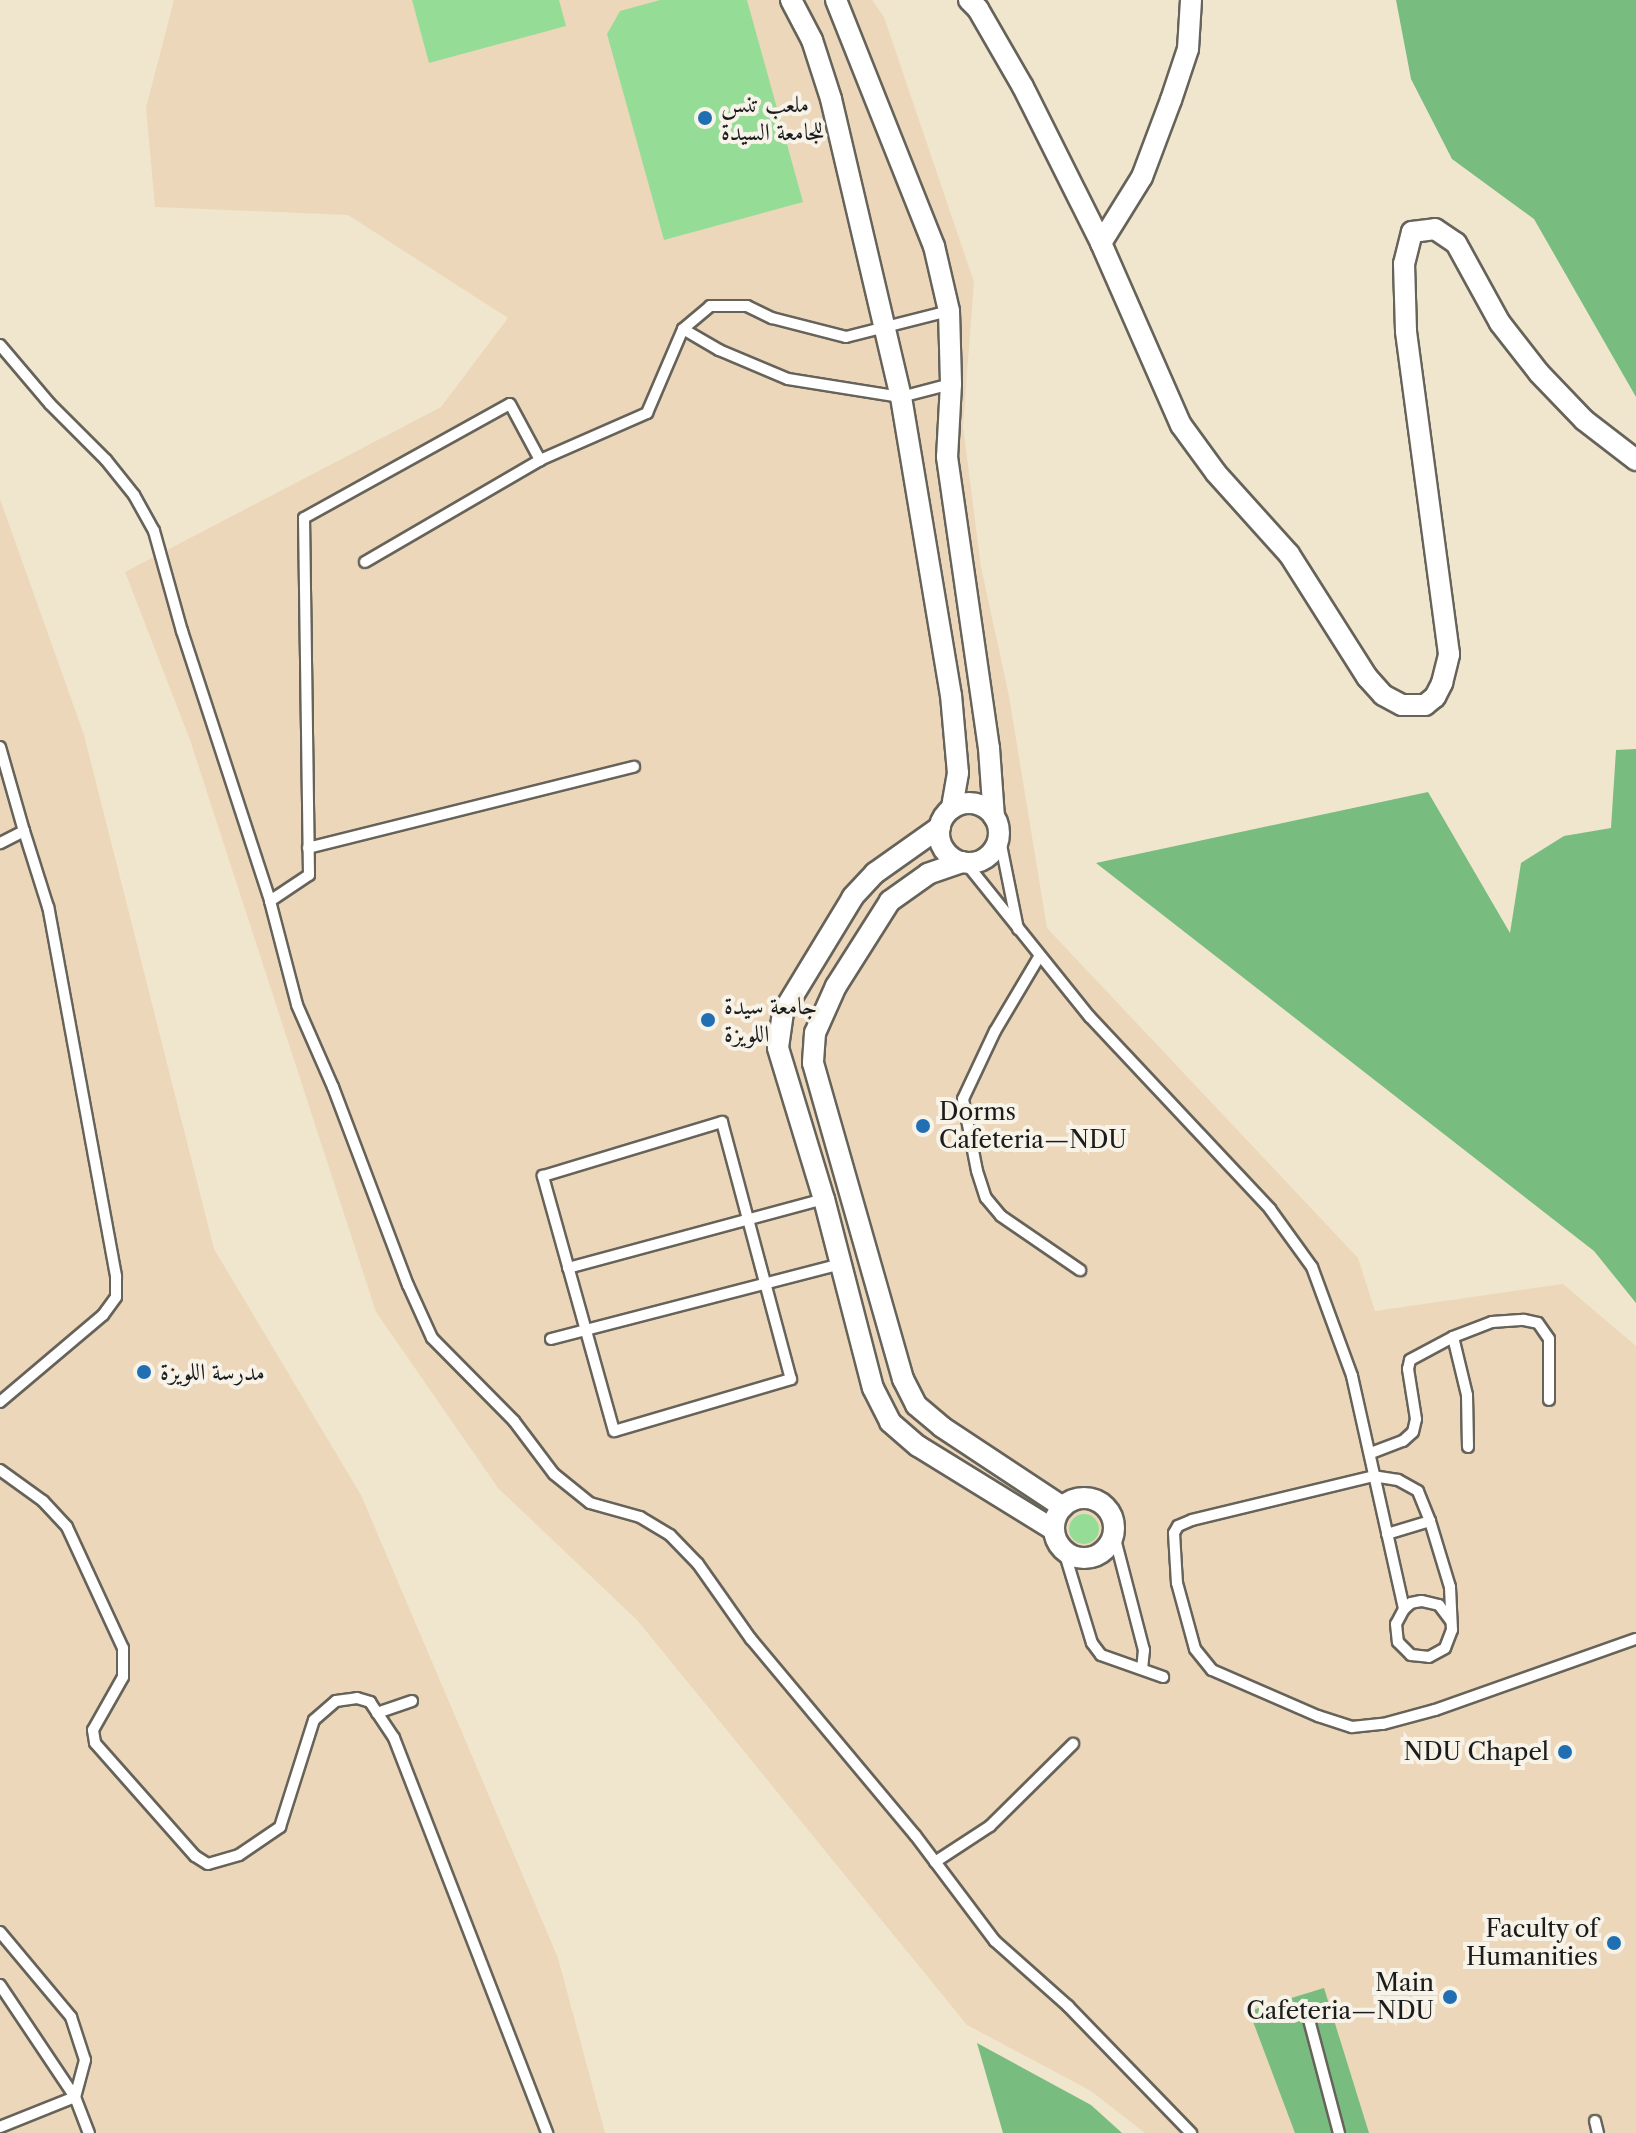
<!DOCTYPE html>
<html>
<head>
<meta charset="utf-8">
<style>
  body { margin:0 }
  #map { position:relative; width:1636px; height:2133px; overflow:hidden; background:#f0e6cd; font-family:"Libre Caslon Text",Amiri,serif }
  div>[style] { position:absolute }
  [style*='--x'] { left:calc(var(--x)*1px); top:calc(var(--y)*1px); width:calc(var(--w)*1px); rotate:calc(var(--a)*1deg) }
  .built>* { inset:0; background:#edd7ba }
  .green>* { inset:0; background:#95dd97 }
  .round { border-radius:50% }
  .forest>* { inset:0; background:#78bc80 }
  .roads { filter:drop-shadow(2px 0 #66635a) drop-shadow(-2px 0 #66635a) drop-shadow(0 2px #66635a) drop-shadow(0 -2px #66635a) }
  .service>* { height:10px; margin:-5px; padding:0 5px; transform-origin:5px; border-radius:5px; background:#fff }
  .minor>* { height:20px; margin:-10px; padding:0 10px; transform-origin:10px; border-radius:10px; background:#fff }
  .minor>.ring { margin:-10px; padding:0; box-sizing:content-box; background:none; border:20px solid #fff; border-radius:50% }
  .dots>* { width:22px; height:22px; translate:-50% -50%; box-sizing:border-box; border:4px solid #f7f3e8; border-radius:50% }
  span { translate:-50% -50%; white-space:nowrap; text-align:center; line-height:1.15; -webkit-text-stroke:8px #f7f3e8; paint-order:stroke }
  .poi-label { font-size:24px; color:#1c1c1c }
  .left { translate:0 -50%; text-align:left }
  .right { translate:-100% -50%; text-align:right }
</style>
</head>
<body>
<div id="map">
  <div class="built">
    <div style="clip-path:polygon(174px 0,872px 0,884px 17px,974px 282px,963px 426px,981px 567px,1009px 696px,1047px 928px,1358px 1258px,1375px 1311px,1563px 1284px,1636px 1346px,1636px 2133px,1145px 2133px,1091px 2091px,967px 2025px,637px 1620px,498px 1488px,376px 1312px,190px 740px,125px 572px,441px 407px,508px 318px,348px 215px,155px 207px,146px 108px)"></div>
    <div style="clip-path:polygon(0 499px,84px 735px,214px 1249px,361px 1495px,558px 1958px,605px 2133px,0 2133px)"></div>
  </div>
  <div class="green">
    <div style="clip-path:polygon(412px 0,559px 0,566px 26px,429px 63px)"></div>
    <div style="clip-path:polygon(660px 0,747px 0,803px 202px,664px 240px,607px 34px,620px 11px)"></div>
    <div class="round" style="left:1069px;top:1514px;width:30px;height:30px"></div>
  </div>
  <div class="forest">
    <div style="clip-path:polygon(1396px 0,1636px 0,1636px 397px,1534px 219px,1452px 159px,1411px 79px)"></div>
    <div style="clip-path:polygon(1636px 749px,1636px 1303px,1594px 1251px,1096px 863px,1428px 792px,1510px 933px,1521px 863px,1564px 836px,1611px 828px,1616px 750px)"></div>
    <div style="clip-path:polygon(1324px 1988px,1369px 2133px,1295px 2133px,1249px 2011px)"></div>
    <div style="clip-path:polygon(977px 2043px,1091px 2105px,1122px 2133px,1003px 2133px)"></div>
  </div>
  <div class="roads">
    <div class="service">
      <div style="--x:683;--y:329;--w:42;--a:30.3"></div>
      <div style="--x:719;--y:350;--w:75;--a:22.8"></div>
      <div style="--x:788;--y:379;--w:114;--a:9.1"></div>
      <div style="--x:901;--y:397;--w:52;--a:-14.6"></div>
      <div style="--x:0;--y:345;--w:77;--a:49.7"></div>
      <div style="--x:50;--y:404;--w:79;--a:45"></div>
      <div style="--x:106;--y:460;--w:45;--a:51.3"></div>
      <div style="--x:134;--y:495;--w:41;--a:60.9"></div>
      <div style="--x:154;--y:531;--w:104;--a:74.4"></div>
      <div style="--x:182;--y:631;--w:284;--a:71.9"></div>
      <div style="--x:270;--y:901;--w:107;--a:75.4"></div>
      <div style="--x:297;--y:1005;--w:90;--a:66.3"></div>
      <div style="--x:333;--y:1087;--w:212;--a:69.3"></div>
      <div style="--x:408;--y:1285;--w:58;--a:65.6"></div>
      <div style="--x:432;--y:1338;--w:117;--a:45.3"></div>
      <div style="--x:514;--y:1421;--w:66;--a:53"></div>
      <div style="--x:554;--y:1474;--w:46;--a:38.9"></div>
      <div style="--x:590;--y:1503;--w:52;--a:15.6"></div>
      <div style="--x:640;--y:1517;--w:35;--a:31"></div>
      <div style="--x:670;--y:1535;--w:40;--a:46"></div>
      <div style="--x:698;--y:1564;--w:92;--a:54.8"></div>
      <div style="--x:751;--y:1639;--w:256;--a:50.1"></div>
      <div style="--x:915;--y:1835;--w:133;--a:53"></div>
      <div style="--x:995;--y:1941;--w:98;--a:41.7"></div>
      <div style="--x:1068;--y:2006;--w:177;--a:45.9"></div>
      <div style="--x:365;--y:562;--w:203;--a:-30.2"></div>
      <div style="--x:540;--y:460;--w:117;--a:-23.7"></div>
      <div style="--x:647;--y:413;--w:91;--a:-66.8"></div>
      <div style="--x:683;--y:329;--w:35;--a:-40"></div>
      <div style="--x:710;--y:306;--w:37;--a:0"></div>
      <div style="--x:747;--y:306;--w:28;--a:26"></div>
      <div style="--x:772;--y:318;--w:76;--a:14.4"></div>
      <div style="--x:846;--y:337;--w:106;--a:-14.2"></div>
      <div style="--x:0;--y:747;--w:87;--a:74.1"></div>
      <div style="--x:24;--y:831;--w:27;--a:153"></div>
      <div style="--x:999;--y:835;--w:96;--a:78.6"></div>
      <div style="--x:308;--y:848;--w:336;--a:-14"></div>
      <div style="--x:966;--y:863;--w:198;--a:51.2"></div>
      <div style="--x:1090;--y:1017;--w:263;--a:46.8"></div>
      <div style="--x:1270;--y:1209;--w:72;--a:54.1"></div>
      <div style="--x:1312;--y:1267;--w:116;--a:69.8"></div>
      <div style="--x:1352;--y:1376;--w:239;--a:77.4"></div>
      <div style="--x:270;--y:901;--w:47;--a:-33.7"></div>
      <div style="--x:309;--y:875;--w:357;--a:-90.8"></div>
      <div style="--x:304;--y:518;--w:235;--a:-29"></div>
      <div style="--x:510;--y:404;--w:64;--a:61.8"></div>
      <div style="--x:1039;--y:957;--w:86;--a:120.7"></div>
      <div style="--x:995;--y:1031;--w:75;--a:115.2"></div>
      <div style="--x:963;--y:1099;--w:73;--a:79"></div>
      <div style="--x:977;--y:1171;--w:28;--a:72"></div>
      <div style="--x:986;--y:1198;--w:23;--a:50"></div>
      <div style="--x:1001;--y:1216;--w:96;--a:34.4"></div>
      <div style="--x:722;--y:1122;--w:266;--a:75"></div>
      <div style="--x:791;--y:1379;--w:184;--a:163.6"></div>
      <div style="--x:614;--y:1431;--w:265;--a:-105.6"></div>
      <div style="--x:543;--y:1176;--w:187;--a:-16.8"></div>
      <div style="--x:568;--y:1268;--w:265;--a:-15.1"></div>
      <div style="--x:1453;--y:1337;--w:60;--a:76.4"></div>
      <div style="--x:1467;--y:1395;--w:52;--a:88.9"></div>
      <div style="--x:551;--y:1339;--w:300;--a:-14.5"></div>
      <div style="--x:0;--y:1402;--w:135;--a:-40.2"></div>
      <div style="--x:103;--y:1315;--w:22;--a:-54"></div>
      <div style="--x:116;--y:1297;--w:21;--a:-90"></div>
      <div style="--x:116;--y:1276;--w:375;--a:-100.4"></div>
      <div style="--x:48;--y:907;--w:80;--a:-107.5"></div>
      <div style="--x:1371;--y:1453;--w:34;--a:-21"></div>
      <div style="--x:1403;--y:1441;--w:13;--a:-42"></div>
      <div style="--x:1413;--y:1432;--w:13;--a:-77"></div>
      <div style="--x:1416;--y:1419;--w:51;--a:-99.1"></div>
      <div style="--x:1408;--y:1369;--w:9;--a:-77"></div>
      <div style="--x:1410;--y:1360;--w:49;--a:-28.1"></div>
      <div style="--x:1453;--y:1337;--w:42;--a:-21"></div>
      <div style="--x:1492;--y:1322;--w:32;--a:-4"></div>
      <div style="--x:1524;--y:1320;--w:14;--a:12"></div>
      <div style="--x:1538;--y:1323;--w:19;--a:55"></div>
      <div style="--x:1549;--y:1339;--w:61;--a:90"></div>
      <div style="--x:0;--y:1470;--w:53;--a:35.8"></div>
      <div style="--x:43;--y:1501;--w:35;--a:47"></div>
      <div style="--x:67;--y:1527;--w:133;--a:65.2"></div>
      <div style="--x:123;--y:1648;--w:29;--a:90"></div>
      <div style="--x:123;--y:1677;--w:61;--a:119.5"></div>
      <div style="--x:93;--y:1730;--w:13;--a:81"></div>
      <div style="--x:95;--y:1743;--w:151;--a:48.5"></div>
      <div style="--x:195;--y:1856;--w:15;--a:32"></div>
      <div style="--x:208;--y:1864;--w:32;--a:-16"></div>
      <div style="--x:239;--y:1855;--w:50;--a:-34.3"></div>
      <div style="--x:280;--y:1827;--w:112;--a:-72.4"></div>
      <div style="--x:314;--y:1720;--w:29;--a:-41"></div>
      <div style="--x:336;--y:1701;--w:21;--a:-8"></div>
      <div style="--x:357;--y:1698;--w:14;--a:17"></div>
      <div style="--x:370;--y:1702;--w:43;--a:56.3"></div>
      <div style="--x:394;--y:1738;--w:424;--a:68.8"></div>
      <div style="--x:1387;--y:1534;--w:45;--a:-16.8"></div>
      <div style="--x:1114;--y:1535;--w:119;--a:75.4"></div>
      <div style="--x:1144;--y:1650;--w:18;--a:96"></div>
      <div style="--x:1064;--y:1551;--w:96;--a:73.1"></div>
      <div style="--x:1092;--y:1643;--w:15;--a:53"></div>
      <div style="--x:1101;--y:1655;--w:66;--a:19.5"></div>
      <div style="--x:1451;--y:1621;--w:20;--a:-127"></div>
      <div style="--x:1439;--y:1605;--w:18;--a:-167"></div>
      <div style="--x:1421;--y:1601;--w:10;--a:169"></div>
      <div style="--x:1411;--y:1603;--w:9;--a:139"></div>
      <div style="--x:1404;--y:1609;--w:17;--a:118"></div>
      <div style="--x:1396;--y:1624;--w:18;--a:84"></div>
      <div style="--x:1398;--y:1642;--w:18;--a:45"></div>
      <div style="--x:1411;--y:1655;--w:18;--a:6"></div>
      <div style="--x:1429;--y:1657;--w:18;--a:-29"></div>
      <div style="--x:1445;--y:1648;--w:19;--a:-69"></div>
      <div style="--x:1452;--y:1630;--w:43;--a:-92.7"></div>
      <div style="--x:1450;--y:1587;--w:69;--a:-106.9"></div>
      <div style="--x:1430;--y:1521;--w:32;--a:-112"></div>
      <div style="--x:1418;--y:1491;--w:23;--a:-151"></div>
      <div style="--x:1398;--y:1480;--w:24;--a:-171"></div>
      <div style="--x:1374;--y:1476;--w:187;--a:166.4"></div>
      <div style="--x:1192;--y:1520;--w:15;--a:157"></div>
      <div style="--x:1178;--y:1526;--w:8;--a:120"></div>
      <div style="--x:1174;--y:1533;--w:50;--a:86.6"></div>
      <div style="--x:1177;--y:1583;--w:68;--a:74.7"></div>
      <div style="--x:1195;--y:1649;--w:27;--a:51"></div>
      <div style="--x:1212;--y:1670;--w:116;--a:23.5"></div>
      <div style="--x:1318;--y:1716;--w:36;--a:18"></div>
      <div style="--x:1352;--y:1727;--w:31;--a:-6"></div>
      <div style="--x:1383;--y:1724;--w:54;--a:-15.1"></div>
      <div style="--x:1435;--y:1710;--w:213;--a:-19.5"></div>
      <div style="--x:377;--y:1713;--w:37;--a:-19"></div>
      <div style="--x:935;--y:1862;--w:66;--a:-33.2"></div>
      <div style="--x:990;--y:1826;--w:117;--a:-44.7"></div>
      <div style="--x:0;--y:1932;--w:111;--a:50.1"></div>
      <div style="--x:71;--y:2017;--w:45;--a:72"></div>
      <div style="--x:85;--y:2060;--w:38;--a:105"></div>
      <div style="--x:0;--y:1985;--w:135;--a:56.2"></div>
      <div style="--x:75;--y:2097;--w:39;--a:69"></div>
      <div style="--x:1307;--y:2012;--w:125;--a:75.2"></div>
      <div style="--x:1595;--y:2121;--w:12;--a:76"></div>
      <div style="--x:0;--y:2127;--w:81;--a:-21.8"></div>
    </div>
    <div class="minor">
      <div style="--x:791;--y:0;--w:45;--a:62.3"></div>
      <div style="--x:812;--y:40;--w:62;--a:72.1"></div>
      <div style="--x:831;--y:99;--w:306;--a:76.8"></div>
      <div style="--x:901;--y:397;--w:302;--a:80.5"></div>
      <div style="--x:951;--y:695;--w:78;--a:84.9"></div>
      <div style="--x:958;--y:773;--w:36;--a:100"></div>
      <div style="--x:836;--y:0;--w:265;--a:68.3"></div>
      <div style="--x:934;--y:246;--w:67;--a:77"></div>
      <div style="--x:949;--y:311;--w:73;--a:88.4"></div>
      <div style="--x:951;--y:384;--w:73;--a:93.1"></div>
      <div style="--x:947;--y:457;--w:294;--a:81.8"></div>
      <div style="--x:989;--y:748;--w:69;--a:85.9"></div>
      <div style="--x:969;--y:0;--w:13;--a:45"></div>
      <div style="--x:978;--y:9;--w:90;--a:60"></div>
      <div style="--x:1023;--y:87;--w:174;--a:63.4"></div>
      <div style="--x:1101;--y:243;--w:199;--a:66.3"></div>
      <div style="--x:1181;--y:425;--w:59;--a:53.9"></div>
      <div style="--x:1216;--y:473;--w:109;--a:48"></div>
      <div style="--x:1289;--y:554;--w:146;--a:57.6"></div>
      <div style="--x:1367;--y:677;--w:24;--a:48"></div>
      <div style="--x:1383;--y:695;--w:21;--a:28"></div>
      <div style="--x:1402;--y:705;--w:23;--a:0"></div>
      <div style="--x:1425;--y:705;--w:13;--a:-39"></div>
      <div style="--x:1435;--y:697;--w:16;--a:-63"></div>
      <div style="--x:1442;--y:683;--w:30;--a:-76"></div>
      <div style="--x:1449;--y:654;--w:326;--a:-97.6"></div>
      <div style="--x:1406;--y:331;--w:67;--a:-91.7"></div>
      <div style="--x:1404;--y:264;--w:33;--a:-76"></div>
      <div style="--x:1412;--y:232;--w:23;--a:-7"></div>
      <div style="--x:1435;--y:229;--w:25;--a:34"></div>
      <div style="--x:1456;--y:243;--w:91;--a:61.2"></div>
      <div style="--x:1500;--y:323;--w:63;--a:52"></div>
      <div style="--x:1539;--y:373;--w:65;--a:46.2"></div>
      <div style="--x:1584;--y:420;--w:66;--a:37.6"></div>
      <div style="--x:1101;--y:243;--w:78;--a:-58.2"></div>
      <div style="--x:1142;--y:177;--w:82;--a:-69.4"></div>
      <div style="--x:1171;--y:100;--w:54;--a:-71.6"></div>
      <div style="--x:1188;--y:49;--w:49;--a:-86.5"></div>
      <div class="ring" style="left:939px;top:803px;width:40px;height:40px"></div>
      <div style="--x:940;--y:827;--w:80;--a:144.7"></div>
      <div style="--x:875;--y:873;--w:33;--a:133"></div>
      <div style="--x:853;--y:897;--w:135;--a:121.3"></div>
      <div style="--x:783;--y:1012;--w:36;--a:98"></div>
      <div style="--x:778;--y:1048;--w:158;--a:73.1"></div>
      <div style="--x:824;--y:1199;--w:195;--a:75.5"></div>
      <div style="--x:873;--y:1388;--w:38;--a:63"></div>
      <div style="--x:890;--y:1422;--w:37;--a:41"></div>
      <div style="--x:918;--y:1446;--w:160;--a:31.7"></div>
      <div style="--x:962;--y:862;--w:36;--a:161"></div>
      <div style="--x:928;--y:874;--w:47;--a:144.6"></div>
      <div style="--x:890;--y:901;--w:101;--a:122.4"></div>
      <div style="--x:836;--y:986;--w:51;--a:114.1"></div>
      <div style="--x:815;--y:1033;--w:30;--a:94"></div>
      <div style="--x:813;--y:1063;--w:329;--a:74.1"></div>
      <div style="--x:903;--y:1379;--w:29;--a:63"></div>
      <div style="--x:916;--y:1405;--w:34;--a:40"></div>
      <div style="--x:942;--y:1427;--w:145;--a:33.5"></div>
      <div class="ring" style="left:1054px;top:1498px;width:40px;height:40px"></div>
    </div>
  </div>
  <div class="dots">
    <div style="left:705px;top:118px;background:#1f6fb2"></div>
    <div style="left:708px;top:1020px;background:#1f6fb2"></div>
    <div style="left:923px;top:1126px;background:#1f6fb2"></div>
    <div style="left:144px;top:1372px;background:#1f6fb2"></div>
    <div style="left:1565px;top:1752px;background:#1f6fb2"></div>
    <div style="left:1614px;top:1943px;background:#1f6fb2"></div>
    <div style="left:1450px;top:1997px;background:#1f6fb2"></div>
  </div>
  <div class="poi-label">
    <span class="left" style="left:721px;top:118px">ملعب تنس<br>للجامعة السيدة</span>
    <span class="left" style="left:724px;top:1020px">جامعة سيدة<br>اللويزة</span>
    <span class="left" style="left:939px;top:1126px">Dorms<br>Cafeteria—NDU</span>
    <span class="left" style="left:160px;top:1372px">مدرسة اللويزة</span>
    <span class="right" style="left:1549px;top:1752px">NDU Chapel</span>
    <span class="right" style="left:1598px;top:1943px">Faculty of<br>Humanities</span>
    <span class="right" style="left:1434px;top:1997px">Main<br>Cafeteria—NDU</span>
  </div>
</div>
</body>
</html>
